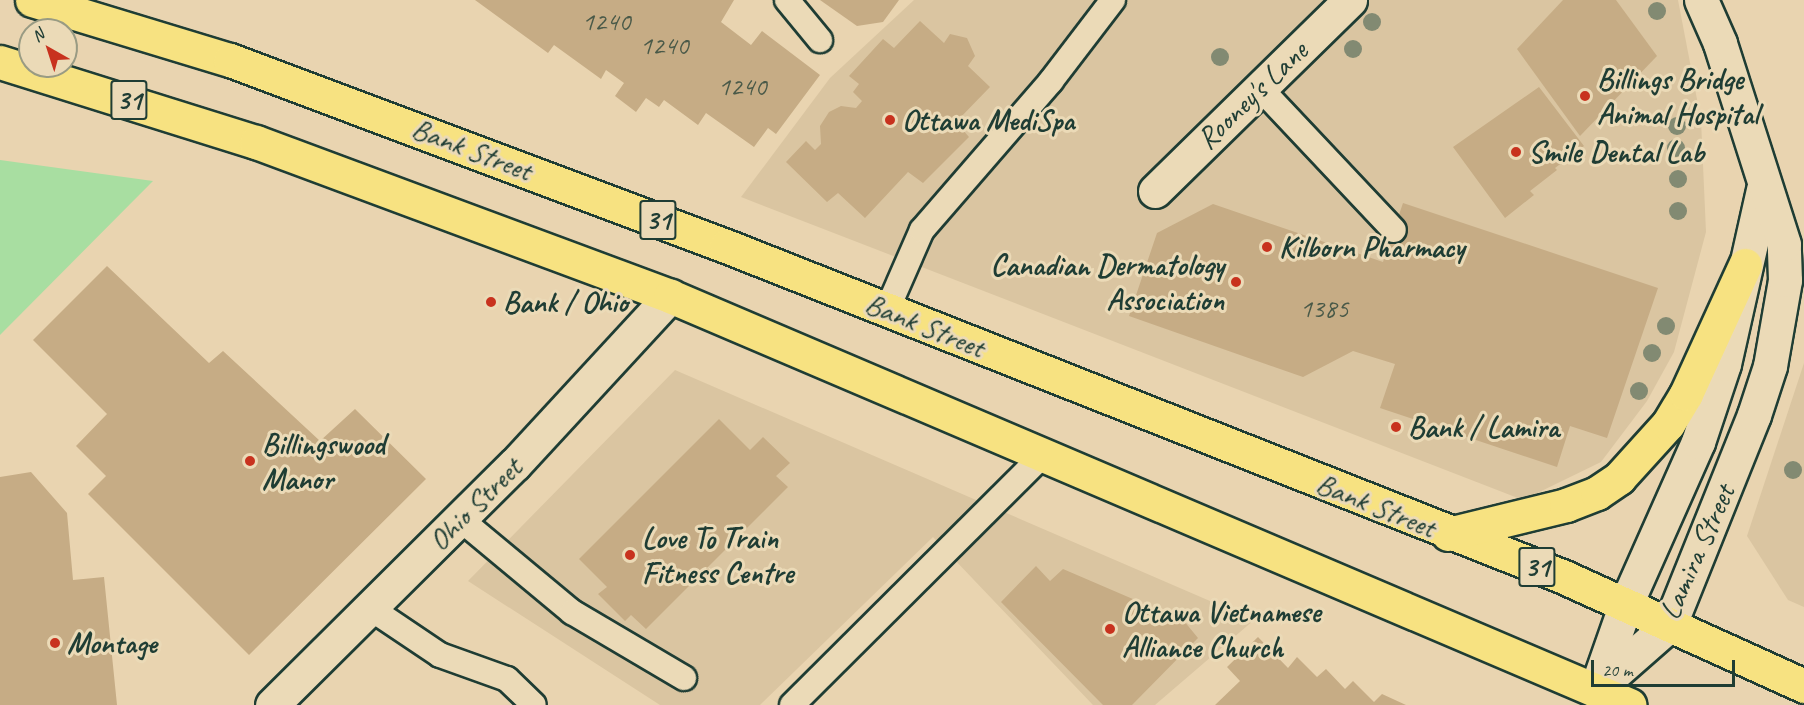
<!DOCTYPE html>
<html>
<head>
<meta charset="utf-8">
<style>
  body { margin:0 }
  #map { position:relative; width:1804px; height:705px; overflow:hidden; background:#e9d4b0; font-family:Caveat,sans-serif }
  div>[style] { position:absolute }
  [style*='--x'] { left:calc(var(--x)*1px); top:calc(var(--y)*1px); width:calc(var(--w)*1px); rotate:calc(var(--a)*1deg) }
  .built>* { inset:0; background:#dac5a1 }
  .green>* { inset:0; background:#a8dea1 }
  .building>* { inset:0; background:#c6ac85 }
  .roads { filter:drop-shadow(2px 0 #1f3d34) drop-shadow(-2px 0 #1f3d34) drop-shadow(0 2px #1f3d34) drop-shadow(0 -2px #1f3d34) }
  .service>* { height:24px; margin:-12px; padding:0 12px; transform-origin:12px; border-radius:12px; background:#ebdab7 }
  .minor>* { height:33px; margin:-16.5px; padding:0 16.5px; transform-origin:16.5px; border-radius:16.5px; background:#ebdab7 }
  .tertiary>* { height:33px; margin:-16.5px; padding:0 16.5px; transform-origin:16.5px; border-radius:16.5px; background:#ebdab7 }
  .primary>* { height:33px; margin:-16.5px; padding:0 16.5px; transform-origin:16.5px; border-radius:16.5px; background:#f7e281 }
  .trees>* { width:18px; height:18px; margin:-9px; border-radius:50%; background:#828a72 }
  .dots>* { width:16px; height:16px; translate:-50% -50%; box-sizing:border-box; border:3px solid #ebdab7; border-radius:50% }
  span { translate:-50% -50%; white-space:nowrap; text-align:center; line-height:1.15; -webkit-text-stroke:6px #ebdab7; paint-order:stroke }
  .number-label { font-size:27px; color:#495948 }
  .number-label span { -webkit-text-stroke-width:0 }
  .shield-label span { padding:2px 4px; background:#ebdab7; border:2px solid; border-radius:4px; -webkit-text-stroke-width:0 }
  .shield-label { font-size:28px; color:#1f3d34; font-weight:700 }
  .poi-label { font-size:30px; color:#1f3d34; font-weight:700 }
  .left { translate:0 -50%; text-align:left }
  .right { translate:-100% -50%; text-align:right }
  .street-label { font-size:30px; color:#1f3d34 }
  .north { position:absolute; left:18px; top:18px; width:60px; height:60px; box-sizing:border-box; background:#ebdab7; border:2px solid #999b83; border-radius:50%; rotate:321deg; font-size:16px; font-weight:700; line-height:24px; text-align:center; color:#1f3d34 }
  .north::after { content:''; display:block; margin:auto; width:21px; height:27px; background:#c8321e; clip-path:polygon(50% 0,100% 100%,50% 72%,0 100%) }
  .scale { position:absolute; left:1591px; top:660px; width:144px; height:27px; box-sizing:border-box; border:3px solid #1f3d34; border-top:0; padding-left:8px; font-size:18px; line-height:21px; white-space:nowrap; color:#1f3d34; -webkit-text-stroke:4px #ebdab7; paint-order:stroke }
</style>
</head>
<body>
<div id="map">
  <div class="built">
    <div style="clip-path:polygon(914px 0,1678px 0,1701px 120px,1706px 232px,1674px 352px,1647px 401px,1601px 462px,1523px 500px,741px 197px,830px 78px)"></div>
    <div style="clip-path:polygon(1804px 363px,1804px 607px,1788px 600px,1747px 536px)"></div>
    <div style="clip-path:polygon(675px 370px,1254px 620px,1155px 705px,1093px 705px,933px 537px,760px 705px,660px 705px,468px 581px)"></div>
  </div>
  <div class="green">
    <div style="clip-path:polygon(0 160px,153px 181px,0 335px)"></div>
  </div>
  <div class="building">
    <div style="clip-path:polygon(475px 0,734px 0,721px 22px,751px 45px,762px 31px,820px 75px,776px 134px,768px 128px,754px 147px,706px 113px,698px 125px,664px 100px,659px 107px,646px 98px,636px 112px,615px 96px,624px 83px,606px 70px,601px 79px,554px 45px,548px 53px)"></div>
    <div style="clip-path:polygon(820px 0,899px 0,883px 22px,857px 26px)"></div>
    <div style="clip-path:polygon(1563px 0,1616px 0,1657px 56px,1580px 136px,1517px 49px)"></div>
    <div style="clip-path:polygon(920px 21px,944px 43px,950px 34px,967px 38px,975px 56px,968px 66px,990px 87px,956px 122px,969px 137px,923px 183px,908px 172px,865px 218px,838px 193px,827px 202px,786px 162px,806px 141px,815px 150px,821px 144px,820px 126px,829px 112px,841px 106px,856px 108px,862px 101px,853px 92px,859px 84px,849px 76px,883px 39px,894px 48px)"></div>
    <div style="clip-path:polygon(1539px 87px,1584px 146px,1555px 168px,1557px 170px,1530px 191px,1534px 195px,1505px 218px,1453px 147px)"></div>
    <div style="clip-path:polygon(1403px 203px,1658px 288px,1607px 438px,1570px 426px,1557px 467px,1380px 408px,1395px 364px,1353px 351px,1303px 377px,1129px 316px,1157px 233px,1213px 204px,1383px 262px)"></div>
    <div style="clip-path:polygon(107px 266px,209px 363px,223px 351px,320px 441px,355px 409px,426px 479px,249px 655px,88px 494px,106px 476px,76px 446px,107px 414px,33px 340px)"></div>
    <div style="clip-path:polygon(719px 419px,750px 450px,763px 437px,790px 463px,776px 476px,788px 487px,646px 629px,631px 615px,625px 621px,598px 594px,607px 587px,579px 559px)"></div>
    <div style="clip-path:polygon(31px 472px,67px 513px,73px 580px,104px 577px,117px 705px,0 705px,0 477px)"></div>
    <div style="clip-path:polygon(1036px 566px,1050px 581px,1063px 569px,1184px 621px,1198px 638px,1132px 705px,1103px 705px,1001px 602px)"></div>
    <div style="clip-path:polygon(1258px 637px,1288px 668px,1297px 657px,1317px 677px,1326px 669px,1345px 689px,1353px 681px,1374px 702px,1382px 694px,1406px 705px,1215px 705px,1240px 681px,1227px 667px)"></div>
  </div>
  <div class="roads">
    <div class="service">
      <div style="--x:787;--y:0;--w:52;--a:50.5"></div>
      <div style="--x:1260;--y:88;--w:195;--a:46.7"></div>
      <div style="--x:887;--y:310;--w:87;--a:-66.4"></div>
      <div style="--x:922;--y:230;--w:197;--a:-49.1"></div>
      <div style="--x:1051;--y:81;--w:102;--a:-52.6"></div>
      <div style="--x:460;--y:519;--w:146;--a:39.7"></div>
      <div style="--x:572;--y:612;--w:130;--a:30.5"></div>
      <div style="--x:370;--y:608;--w:84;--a:33.9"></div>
      <div style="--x:440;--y:655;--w:71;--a:19.7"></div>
      <div style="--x:507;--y:679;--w:37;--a:44"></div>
      <div style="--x:792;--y:705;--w:354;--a:-44.9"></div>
    </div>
    <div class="minor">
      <div style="--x:1155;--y:191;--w:273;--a:-44.4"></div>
      <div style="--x:272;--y:705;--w:342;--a:-44.8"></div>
      <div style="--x:515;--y:464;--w:229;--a:-47.3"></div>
    </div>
    <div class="tertiary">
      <div style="--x:1596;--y:689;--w:88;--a:-70.7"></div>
      <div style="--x:1625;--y:606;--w:180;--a:-66"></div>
      <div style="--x:1698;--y:442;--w:82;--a:-71.6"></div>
      <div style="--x:1724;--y:364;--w:179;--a:-77.4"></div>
      <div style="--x:1595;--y:690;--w:100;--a:-41.3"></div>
      <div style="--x:1670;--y:624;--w:225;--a:-68.1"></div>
      <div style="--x:1754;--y:415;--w:52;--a:-71.9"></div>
      <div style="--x:1770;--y:366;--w:87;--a:-80.1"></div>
      <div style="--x:1785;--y:280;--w:36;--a:-92"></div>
      <div style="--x:1784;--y:244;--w:211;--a:-107.7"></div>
      <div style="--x:1720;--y:43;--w:47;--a:-113.8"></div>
    </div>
    <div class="primary">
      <div style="--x:32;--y:0;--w:207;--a:16.9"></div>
      <div style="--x:230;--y:60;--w:530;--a:20.56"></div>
      <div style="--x:726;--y:246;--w:901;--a:21.55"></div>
      <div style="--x:1564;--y:577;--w:264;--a:24.4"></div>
      <div style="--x:0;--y:62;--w:268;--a:17.4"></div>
      <div style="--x:256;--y:142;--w:442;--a:20.4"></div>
      <div style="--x:670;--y:296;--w:1043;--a:23.08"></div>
      <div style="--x:1448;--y:534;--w:122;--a:-13.8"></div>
      <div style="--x:1566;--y:505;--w:33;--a:-21"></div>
      <div style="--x:1597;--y:493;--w:27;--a:-34"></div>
      <div style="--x:1619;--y:478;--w:73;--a:-47.8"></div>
      <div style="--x:1668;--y:424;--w:35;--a:-59"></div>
      <div style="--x:1686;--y:394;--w:142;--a:-65.4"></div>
    </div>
  </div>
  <div class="trees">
    <div style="left:1657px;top:11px"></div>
    <div style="left:1372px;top:22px"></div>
    <div style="left:1353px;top:49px"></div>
    <div style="left:1220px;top:57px"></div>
    <div style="left:1677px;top:126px"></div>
    <div style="left:1676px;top:148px"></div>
    <div style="left:1678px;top:179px"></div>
    <div style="left:1678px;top:211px"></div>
    <div style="left:1666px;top:326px"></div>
    <div style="left:1652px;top:353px"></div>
    <div style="left:1639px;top:391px"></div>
    <div style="left:1793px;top:470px"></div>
  </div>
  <div class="dots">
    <div style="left:1585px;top:96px;background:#c8321e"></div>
    <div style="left:890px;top:120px;background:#c8321e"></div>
    <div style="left:1516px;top:152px;background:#c8321e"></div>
    <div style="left:1267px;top:247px;background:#c8321e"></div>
    <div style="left:1236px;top:282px;background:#c8321e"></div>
    <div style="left:491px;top:302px;background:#c8321e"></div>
    <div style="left:1396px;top:427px;background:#c8321e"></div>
    <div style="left:250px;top:461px;background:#c8321e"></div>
    <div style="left:630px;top:555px;background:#c8321e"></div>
    <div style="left:1110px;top:629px;background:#c8321e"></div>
    <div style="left:55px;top:643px;background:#c8321e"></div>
  </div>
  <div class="number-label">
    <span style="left:606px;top:22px">1240</span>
    <span style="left:664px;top:46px">1240</span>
    <span style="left:742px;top:87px">1240</span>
    <span style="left:1324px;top:309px">1385</span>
  </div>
  <div class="shield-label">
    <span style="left:129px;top:100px">31</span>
    <span style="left:658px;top:220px">31</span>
    <span style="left:1537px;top:567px">31</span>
  </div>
  <div class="poi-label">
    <span class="left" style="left:1597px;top:96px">Billings Bridge<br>Animal Hospital</span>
    <span class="left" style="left:902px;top:120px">Ottawa MediSpa</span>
    <span class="left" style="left:1528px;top:152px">Smile Dental Lab</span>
    <span class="left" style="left:1279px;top:247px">Kilborn Pharmacy</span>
    <span class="right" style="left:1224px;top:282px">Canadian Dermatology<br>Association</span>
    <span class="left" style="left:503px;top:302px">Bank / Ohio</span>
    <span class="left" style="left:1408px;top:427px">Bank / Lamira</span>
    <span class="left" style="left:262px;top:461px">Billingswood<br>Manor</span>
    <span class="left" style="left:642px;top:555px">Love To Train<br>Fitness Centre</span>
    <span class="left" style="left:1122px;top:629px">Ottawa Vietnamese<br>Alliance Church</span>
    <span class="left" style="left:67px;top:643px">Montage</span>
  </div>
  <div class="street-label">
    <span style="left:1252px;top:95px;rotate:-44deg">Rooney's Lane</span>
    <span style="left:472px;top:149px;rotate:21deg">Bank Street</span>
    <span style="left:925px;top:325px;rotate:22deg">Bank Street</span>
    <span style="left:475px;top:504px;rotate:-45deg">Ohio Street</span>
    <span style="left:1376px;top:505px;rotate:22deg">Bank Street</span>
    <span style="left:1697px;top:552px;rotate:-66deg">Lamira Street</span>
  </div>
  <div class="north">N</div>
  <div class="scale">20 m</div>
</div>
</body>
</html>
